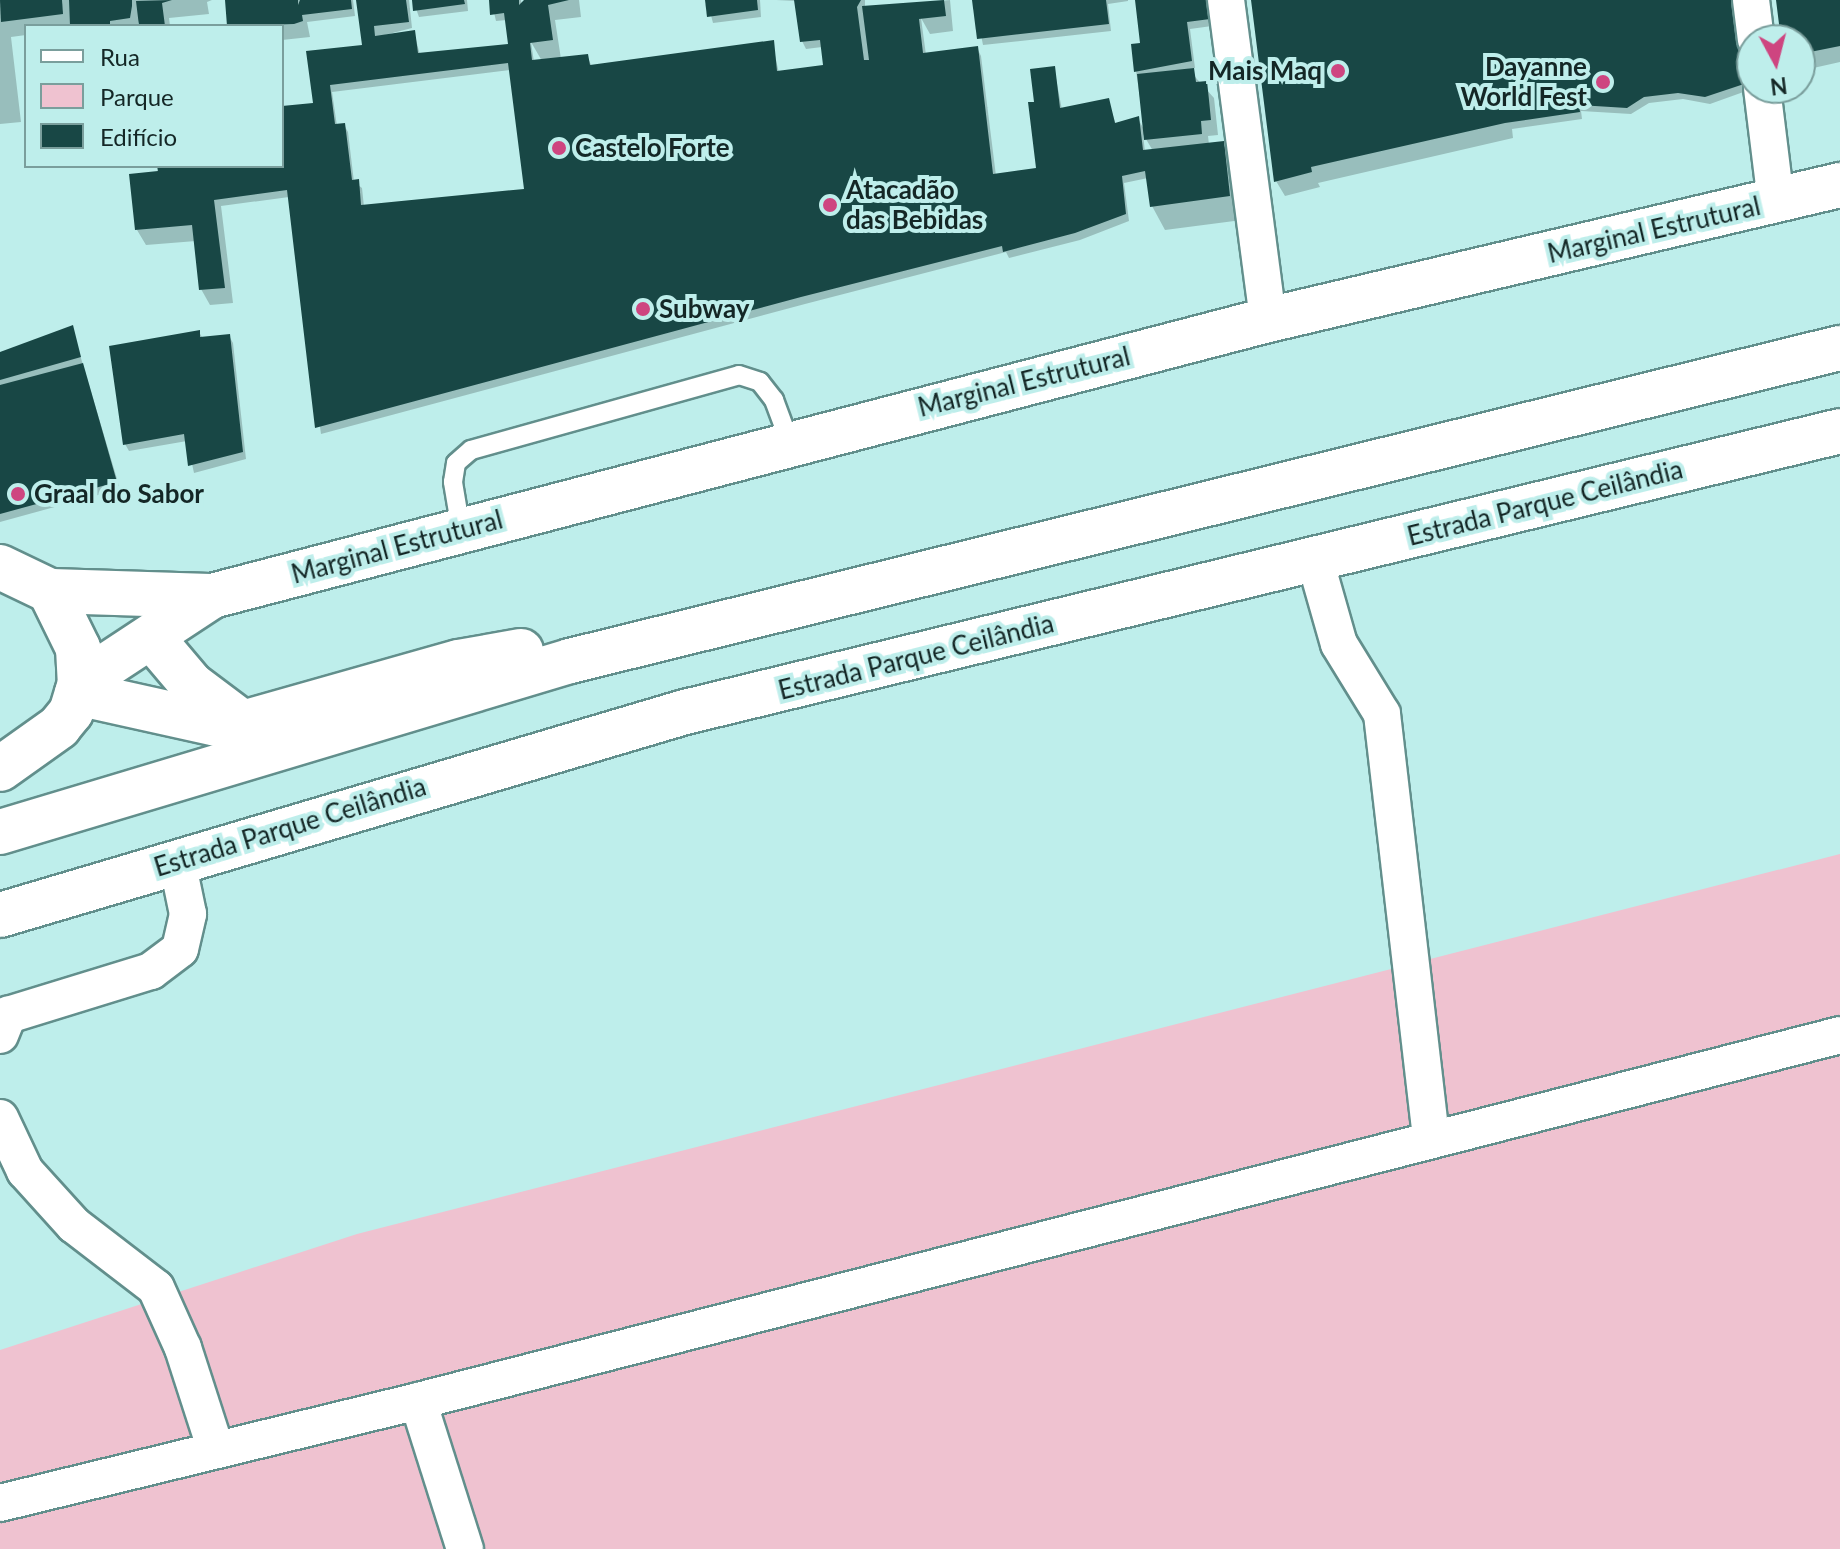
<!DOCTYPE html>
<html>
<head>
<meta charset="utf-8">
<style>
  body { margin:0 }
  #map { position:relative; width:1840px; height:1549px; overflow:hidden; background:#beeeeb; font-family:Lato,sans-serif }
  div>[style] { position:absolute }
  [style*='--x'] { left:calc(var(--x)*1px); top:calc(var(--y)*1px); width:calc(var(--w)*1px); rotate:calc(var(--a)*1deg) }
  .green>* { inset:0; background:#efc2d0 }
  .shadow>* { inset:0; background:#0003 }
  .building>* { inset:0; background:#184745 }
  .roads { filter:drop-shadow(2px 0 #628f8c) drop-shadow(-2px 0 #628f8c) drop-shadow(0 2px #628f8c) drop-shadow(0 -2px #628f8c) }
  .service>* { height:18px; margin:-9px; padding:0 9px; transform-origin:9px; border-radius:9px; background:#fff }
  .minor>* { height:36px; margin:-18px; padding:0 18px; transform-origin:18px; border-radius:18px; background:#fff }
  .tertiary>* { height:44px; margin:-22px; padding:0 22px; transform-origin:22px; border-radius:22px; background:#fff }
  .secondary>* { height:44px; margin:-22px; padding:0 22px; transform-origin:22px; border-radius:22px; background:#fff }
  .motorway>* { height:44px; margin:-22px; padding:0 22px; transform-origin:22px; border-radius:22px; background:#fff }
  .dots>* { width:22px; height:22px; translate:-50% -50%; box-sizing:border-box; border:4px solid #beeeeb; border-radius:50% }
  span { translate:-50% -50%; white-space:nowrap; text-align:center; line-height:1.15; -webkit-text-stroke:8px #beeeeb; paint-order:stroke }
  .poi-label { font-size:26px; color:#142726; font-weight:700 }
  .right { translate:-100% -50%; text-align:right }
  .left { translate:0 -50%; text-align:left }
  .street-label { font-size:26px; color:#142726 }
  .legend { position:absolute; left:24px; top:24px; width:260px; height:144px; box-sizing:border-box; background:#beeeeb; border:2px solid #7a9e9c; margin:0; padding:10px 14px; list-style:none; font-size:24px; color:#142726 }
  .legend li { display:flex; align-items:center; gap:16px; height:40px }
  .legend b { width:40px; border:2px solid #7a9e9c }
  .north { position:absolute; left:1736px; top:24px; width:80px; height:80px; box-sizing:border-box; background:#beeeeb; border:2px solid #7a9e9c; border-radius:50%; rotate:173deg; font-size:22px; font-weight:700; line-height:32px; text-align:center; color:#142726 }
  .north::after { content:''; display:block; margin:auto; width:28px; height:36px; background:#ce4580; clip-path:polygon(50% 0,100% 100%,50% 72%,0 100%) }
</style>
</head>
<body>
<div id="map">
  <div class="green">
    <div style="clip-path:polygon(1840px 854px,1840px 1549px,0 1549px,0 1350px,357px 1234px)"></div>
  </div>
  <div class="shadow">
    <div style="clip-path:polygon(0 0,212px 0,207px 2px,209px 14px,169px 18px,170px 26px,142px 26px,139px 19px,138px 26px,26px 26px,26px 35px,11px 37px,21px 122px,0 124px)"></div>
    <div style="clip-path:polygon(227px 0,353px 0,355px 16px,307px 22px,310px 37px,282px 40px,282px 26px,229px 26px)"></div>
    <div style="clip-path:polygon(evenodd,359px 0,409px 0,412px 28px,377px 37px,414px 32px,420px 55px,510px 46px,507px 20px,496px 21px,491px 0,521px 0,522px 7px,526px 0,579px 0,581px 17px,555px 20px,561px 59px,587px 56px,592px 67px,772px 42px,779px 73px,827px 67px,822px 47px,806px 49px,802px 41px,796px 1px,776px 0,865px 0,865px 8px,950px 0,953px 31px,930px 34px,921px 18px,926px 55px,977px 48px,981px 56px,996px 176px,1038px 170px,1036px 103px,1054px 68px,1062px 110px,1108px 100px,1116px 125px,1138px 119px,1145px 131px,1136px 71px,1142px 45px,1137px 0,1210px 0,1212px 26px,1190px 29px,1195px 68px,1188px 69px,1214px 98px,1218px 135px,1208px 136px,1209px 145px,1223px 144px,1236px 167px,1242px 220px,1165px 230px,1152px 206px,1148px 178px,1124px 183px,1129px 221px,1080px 240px,1009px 258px,1006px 252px,805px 304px,321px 434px,289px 197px,221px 206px,233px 303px,210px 305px,201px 289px,196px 241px,146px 245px,137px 230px,159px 166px,282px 166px,282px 108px,315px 105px,309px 53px,364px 47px,359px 0,531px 42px,542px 61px,534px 62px,531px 42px,359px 0,511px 70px,526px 190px,364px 207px,362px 188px,354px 182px,348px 132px,344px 125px,337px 126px,332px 92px,511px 70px,359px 0,1143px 134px,1153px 151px,1145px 152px,1143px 134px)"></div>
    <div style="clip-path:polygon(413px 0,467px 0,468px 11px,419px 17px)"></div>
    <div style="clip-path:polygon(707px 0,760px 0,761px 17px,713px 23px)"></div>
    <div style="clip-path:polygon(974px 0,1128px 0,1128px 1px,1108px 4px,1111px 31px,983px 45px)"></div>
    <div style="clip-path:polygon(1253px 0,1739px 0,1749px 90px,1710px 104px,1683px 99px,1649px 103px,1631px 114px,1581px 111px,1582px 119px,1512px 129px,1513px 138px,1318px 183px,1320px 187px,1285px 196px,1276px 181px)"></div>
    <div style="clip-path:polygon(1778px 0,1840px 0,1840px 62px,1800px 71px,1800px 40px,1783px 40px)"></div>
    <div style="clip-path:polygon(72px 328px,120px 489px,0 522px,0 354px)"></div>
    <div style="clip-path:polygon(199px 332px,203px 339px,229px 336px,233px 343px,246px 459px,194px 473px,187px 441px,129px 451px,125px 444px)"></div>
  </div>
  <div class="building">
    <div style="clip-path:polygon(0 0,62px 0,63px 14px,1px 22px)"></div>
    <div style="clip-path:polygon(69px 0,132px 0,132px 6px,130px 18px,110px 21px,110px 26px,70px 26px)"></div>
    <div style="clip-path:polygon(172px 0,162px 3px,165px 26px,139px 26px,136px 1px)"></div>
    <div style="clip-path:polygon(225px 0,298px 0,298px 5px,300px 0,351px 0,352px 9px,302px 15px,303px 21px,294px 24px,227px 26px)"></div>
    <div style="clip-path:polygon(evenodd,356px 0,406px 0,409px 22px,374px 26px,375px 36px,415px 30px,418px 53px,508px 44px,504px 13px,490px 15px,489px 0,519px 0,519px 5px,524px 0,569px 0,548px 5px,553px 40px,530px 43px,532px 60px,588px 54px,590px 65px,774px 40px,777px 71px,823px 65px,820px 40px,800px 42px,794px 0,861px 0,857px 7px,864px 60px,869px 60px,862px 6px,944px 0,946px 16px,919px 19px,923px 53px,978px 46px,993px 174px,1036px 168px,1028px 102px,1034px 102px,1030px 69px,1055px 66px,1060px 108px,1109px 98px,1115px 123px,1139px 116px,1143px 150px,1224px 141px,1230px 196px,1150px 207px,1145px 171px,1122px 176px,1126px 214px,1075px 233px,1003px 252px,1002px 246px,801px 297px,315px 428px,287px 190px,214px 200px,225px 288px,199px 290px,192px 225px,135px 230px,129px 174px,158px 171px,157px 166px,282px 166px,282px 106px,313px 103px,306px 51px,362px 45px,356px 0,508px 63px,524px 189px,361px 205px,359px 179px,352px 180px,345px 123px,335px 124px,330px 85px,508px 63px)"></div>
    <div style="clip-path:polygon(412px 0,464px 0,465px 4px,413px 11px)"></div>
    <div style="clip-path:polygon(705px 0,757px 0,758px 10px,707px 17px)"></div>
    <div style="clip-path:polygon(972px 0,1106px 0,1109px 24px,977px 39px)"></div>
    <div style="clip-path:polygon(1135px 0,1208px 0,1210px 19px,1187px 22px,1192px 61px,1134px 72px,1131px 44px,1140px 43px)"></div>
    <div style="clip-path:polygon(1251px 0,1737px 0,1747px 83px,1705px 97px,1678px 93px,1644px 97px,1627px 108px,1579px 105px,1580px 112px,1505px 123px,1311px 167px,1312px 172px,1274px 182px)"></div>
    <div style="clip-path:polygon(1776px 0,1840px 0,1840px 46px,1800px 54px,1800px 40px,1781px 40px)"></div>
    <div style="clip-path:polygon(1194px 68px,1196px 82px,1207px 81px,1209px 100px,1211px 120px,1201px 121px,1202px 134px,1144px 140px,1137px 74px)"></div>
    <div style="clip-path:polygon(73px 325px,81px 357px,0 380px,0 352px)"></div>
    <div style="clip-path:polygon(200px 330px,200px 337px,230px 334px,243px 452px,188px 466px,184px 434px,123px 445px,109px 346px)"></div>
    <div style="clip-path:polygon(83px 363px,117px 482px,0 514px,0 385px)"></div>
  </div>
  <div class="roads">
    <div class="service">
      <div style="--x:461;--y:530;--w:49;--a:-99.5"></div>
      <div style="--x:453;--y:482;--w:19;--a:-81"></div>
      <div style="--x:456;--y:463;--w:20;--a:-41"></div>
      <div style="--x:471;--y:450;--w:278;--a:-15.6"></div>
      <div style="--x:739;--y:375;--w:22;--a:18"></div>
      <div style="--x:760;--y:382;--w:23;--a:52"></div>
      <div style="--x:774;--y:400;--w:46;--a:69.6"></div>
    </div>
    <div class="minor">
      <div style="--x:1226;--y:0;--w:323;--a:82.5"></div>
      <div style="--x:1751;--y:0;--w:40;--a:82.9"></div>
      <div style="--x:1762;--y:88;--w:115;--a:83"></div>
      <div style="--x:1315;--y:560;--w:87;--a:74.1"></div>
      <div style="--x:1339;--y:644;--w:82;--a:58.4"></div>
      <div style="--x:1382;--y:714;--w:428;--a:83.4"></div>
      <div style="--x:0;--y:1035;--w:22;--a:-68"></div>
      <div style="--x:8;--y:1015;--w:150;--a:-17.1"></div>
      <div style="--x:151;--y:971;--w:36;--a:-37"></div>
      <div style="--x:180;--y:949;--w:36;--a:-77"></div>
      <div style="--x:188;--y:914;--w:54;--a:-101.7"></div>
      <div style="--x:0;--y:1118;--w:59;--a:64.7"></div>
      <div style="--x:25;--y:1171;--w:73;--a:47.8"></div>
      <div style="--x:74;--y:1225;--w:103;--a:37.5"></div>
      <div style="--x:156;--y:1288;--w:66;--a:65.8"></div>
      <div style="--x:183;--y:1348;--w:107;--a:72.1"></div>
      <div style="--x:418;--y:1401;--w:155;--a:72.4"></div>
      <div style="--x:0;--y:1503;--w:430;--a:-13.7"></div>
      <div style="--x:418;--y:1401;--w:1468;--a:-14.43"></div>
    </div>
    <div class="tertiary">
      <div style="--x:50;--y:591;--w:162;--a:1.8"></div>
      <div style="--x:212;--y:596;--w:1091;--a:-14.65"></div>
      <div style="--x:1268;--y:320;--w:588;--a:-13.28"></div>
      <div style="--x:153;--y:639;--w:59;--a:49.8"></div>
      <div style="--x:191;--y:684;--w:65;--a:36.9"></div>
      <div style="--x:80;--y:683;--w:158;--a:-33.4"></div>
    </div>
    <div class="secondary">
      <div style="--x:0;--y:567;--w:55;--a:25.6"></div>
      <div style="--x:50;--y:591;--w:64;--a:63.8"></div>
      <div style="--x:78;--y:648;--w:35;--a:87"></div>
      <div style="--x:80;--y:683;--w:30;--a:107"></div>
      <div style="--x:71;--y:712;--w:19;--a:129"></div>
      <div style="--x:59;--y:727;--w:72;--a:144.6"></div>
    </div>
    <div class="motorway">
      <div style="--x:77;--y:693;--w:143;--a:12.5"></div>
      <div style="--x:217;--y:724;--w:26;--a:-2"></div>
      <div style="--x:243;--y:723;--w:224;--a:-15.8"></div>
      <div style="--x:459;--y:662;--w:63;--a:-10.1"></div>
      <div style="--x:0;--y:832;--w:595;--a:-16.7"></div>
      <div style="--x:570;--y:661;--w:1308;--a:-13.85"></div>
      <div style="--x:0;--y:915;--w:714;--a:-16.51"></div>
      <div style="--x:685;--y:712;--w:1189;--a:-13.67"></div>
    </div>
  </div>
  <div class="dots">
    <div style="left:1338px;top:71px;background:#ce4580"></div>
    <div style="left:1603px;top:82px;background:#ce4580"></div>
    <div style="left:559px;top:148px;background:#ce4580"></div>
    <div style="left:830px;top:205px;background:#ce4580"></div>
    <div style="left:643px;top:309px;background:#ce4580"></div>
    <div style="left:18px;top:494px;background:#ce4580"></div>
  </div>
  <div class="poi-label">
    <span class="right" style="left:1587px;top:82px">Dayanne<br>World Fest</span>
    <span class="right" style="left:1322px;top:71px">Mais Maq</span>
    <span class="left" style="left:575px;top:148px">Castelo Forte</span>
    <span class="left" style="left:846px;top:205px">Atacadão<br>das Bebidas</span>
    <span class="left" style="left:659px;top:309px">Subway</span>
    <span class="left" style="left:34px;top:494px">Graal do Sabor</span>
  </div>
  <div class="street-label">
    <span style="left:1654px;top:230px;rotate:-13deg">Marginal Estrutural</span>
    <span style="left:1024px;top:382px;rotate:-14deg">Marginal Estrutural</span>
    <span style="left:1545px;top:503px;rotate:-14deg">Estrada Parque Ceilândia</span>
    <span style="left:397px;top:547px;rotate:-15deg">Marginal Estrutural</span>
    <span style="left:916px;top:657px;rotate:-14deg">Estrada Parque Ceilândia</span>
    <span style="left:290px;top:827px;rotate:-17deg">Estrada Parque Ceilândia</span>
  </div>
  <ul class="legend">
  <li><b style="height:10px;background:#fff"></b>Rua</li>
  <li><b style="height:22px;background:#efc2d0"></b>Parque</li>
  <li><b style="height:22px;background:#184745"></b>Edifício</li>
  </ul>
  <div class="north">N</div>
</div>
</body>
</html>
